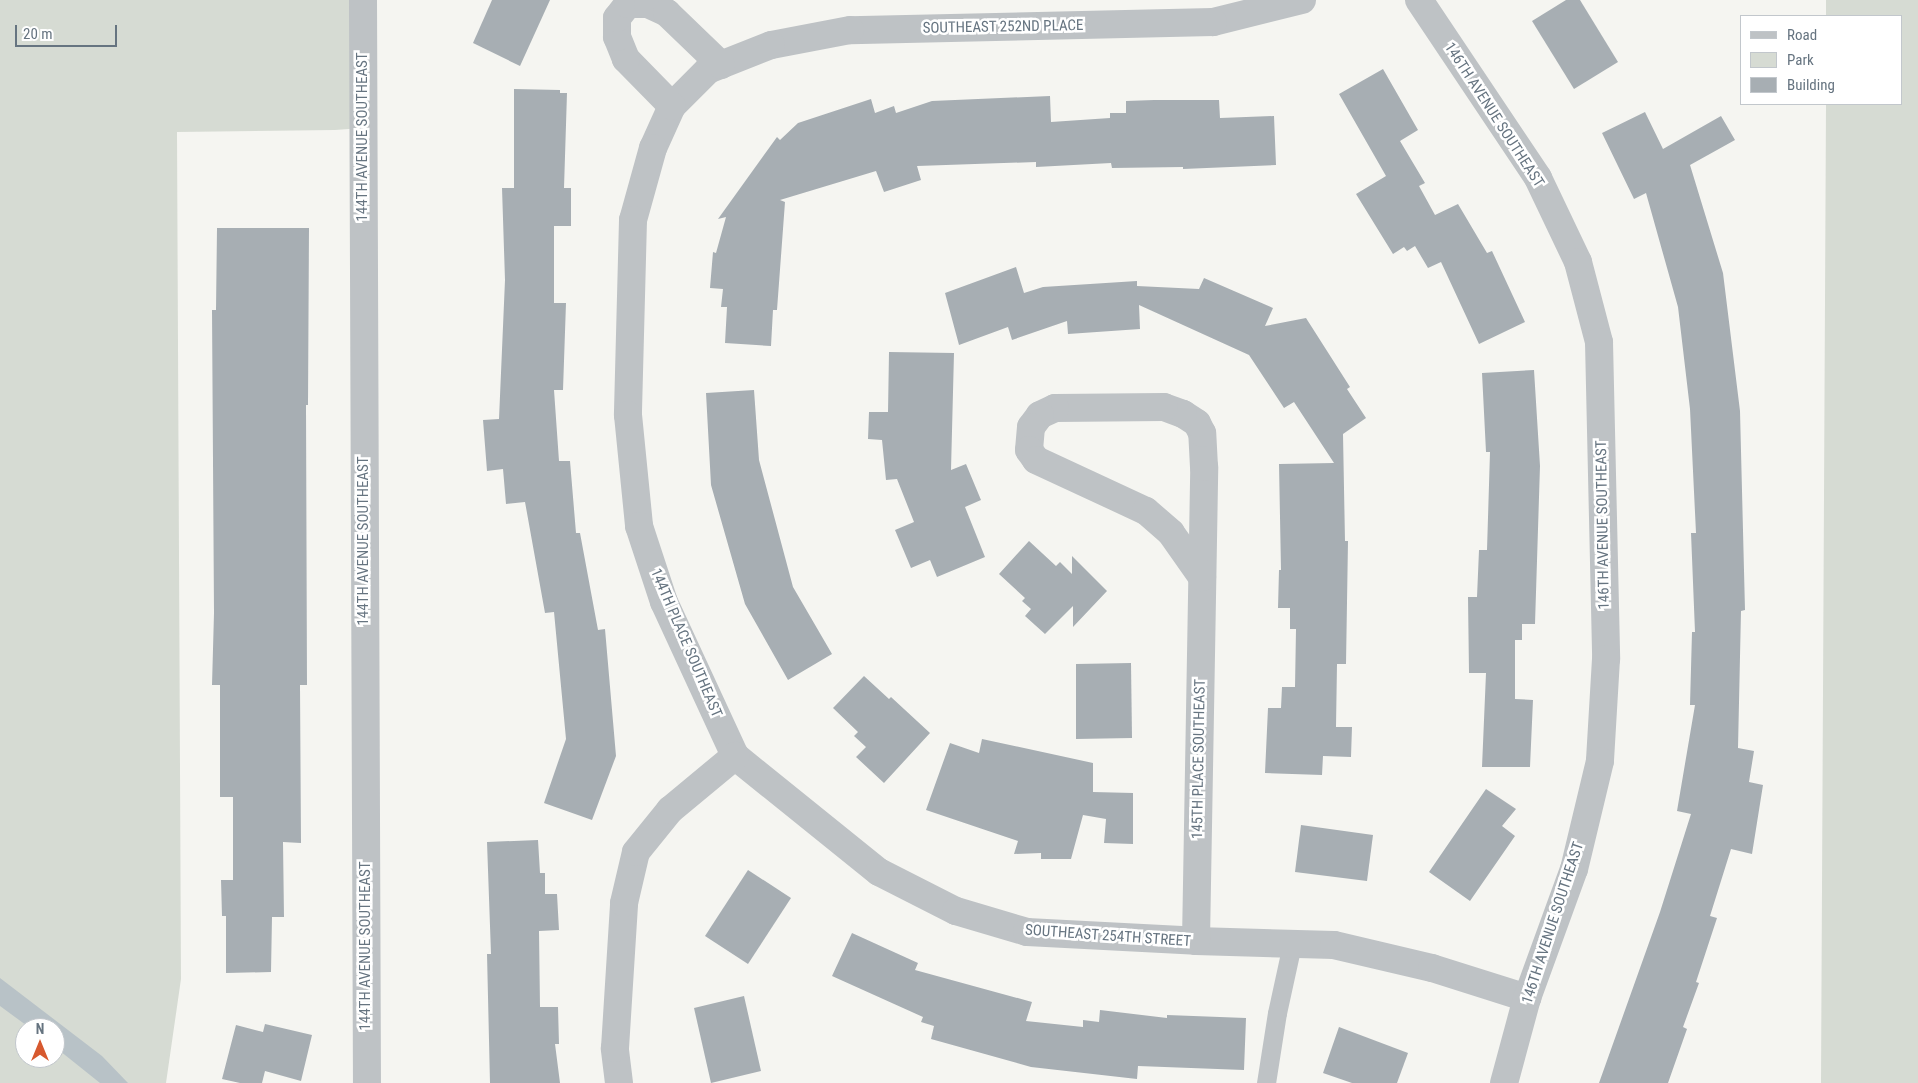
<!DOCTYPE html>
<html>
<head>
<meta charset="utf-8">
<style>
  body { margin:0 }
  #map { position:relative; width:1918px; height:1083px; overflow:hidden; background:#f5f5f1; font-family:"Roboto Condensed",sans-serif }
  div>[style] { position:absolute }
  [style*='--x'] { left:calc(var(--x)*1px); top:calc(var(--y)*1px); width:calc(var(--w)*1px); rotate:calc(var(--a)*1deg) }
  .green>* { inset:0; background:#d6dbd3 }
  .water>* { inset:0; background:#b8c2c7 }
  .building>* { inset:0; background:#a7aeb3 }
  .service>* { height:19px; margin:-9.5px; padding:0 9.5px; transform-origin:9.5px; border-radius:9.5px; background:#bec2c5 }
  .minor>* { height:28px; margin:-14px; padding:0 14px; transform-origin:14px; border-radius:14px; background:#bec2c5 }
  span { translate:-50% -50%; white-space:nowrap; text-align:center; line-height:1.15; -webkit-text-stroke:5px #fff; paint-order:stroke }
  .street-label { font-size:15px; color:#667480 }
  .legend { position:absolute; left:1740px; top:15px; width:162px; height:90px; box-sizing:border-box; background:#fff; border:1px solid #c2c7cc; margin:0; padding:6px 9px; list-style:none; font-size:15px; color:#667480 }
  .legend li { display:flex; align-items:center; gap:10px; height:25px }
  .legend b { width:25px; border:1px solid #c2c7cc }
  .north { position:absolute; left:15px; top:1018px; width:50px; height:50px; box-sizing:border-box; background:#fff; border:1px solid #c2c7cc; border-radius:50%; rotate:0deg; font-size:14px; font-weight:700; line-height:20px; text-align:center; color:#667480 }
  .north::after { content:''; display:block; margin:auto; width:18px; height:22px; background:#d7592f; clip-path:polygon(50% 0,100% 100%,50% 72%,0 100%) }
  .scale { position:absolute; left:15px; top:25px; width:102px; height:22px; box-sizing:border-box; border:2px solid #667480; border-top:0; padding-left:6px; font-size:15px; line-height:18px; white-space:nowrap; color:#667480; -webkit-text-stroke:4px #fff; paint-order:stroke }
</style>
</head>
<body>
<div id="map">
  <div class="green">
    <div style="clip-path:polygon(evenodd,0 0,363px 0,362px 128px,335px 130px,177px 132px,181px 979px,166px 1083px,0 1083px,0 0,25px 1028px,55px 1028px,55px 1058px,25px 1058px,25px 1028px)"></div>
    <div style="clip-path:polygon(1826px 0,1918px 0,1918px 1083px,1821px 1083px,1826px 104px,1902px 104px,1902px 16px,1826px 16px)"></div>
  </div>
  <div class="water">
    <div style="clip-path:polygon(0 978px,102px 1056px,128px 1083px,100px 1083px,55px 1047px,55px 1028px,30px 1028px,0 1006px)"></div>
  </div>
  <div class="building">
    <div style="clip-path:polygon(492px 0,550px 0,520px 66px,473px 43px)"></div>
    <div style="clip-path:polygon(1566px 0,1580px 0,1618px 62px,1574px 89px,1532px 21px)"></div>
    <div style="clip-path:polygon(1383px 69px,1418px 130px,1400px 141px,1425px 183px,1419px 186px,1435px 215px,1458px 204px,1487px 253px,1492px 251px,1525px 322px,1479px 344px,1441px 262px,1428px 268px,1415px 246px,1407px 251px,1404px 247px,1393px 254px,1356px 194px,1386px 176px,1339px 94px)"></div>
    <div style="clip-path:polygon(514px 89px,560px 90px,560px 93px,567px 93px,564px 188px,571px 188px,571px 226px,554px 226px,554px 303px,566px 303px,563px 390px,554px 390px,559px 461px,570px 461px,576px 533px,580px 533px,598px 630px,605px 629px,616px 756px,592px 820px,544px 803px,566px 739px,554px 612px,545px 613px,525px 502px,506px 504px,503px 469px,487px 471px,483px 420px,499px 419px,505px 280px,502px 188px,514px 188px)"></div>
    <div style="clip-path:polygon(1050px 96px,1051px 122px,1110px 118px,1110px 113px,1126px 113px,1126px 101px,1154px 100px,1219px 100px,1220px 118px,1274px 116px,1276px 165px,1183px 169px,1183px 167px,1112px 168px,1111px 163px,1036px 167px,1036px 162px,917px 166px,921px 180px,884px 192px,876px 171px,780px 200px,785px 202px,777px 310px,773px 310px,771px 346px,725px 343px,727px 307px,721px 307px,723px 289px,710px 288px,713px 252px,716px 253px,726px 217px,718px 219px,777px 137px,780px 140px,798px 123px,871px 99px,875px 113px,894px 106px,896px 113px,932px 101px)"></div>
    <div style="clip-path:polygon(1645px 112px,1663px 149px,1721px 116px,1735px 140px,1690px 165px,1723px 273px,1740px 411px,1745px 610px,1741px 611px,1738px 748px,1754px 751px,1749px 782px,1763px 785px,1752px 854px,1731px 849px,1710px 916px,1717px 918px,1696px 982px,1699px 983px,1683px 1027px,1687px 1029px,1668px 1083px,1599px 1083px,1660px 912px,1691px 814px,1677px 811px,1695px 705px,1690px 705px,1692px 632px,1695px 632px,1691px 533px,1696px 533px,1690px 409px,1678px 307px,1646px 193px,1634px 199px,1602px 133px)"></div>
    <div style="clip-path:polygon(217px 228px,309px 228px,308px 405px,306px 405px,307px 685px,300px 685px,301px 843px,283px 842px,284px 917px,272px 917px,271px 972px,226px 973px,226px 916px,222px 916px,221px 880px,233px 880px,233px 797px,220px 797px,220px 685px,212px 685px,214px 613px,212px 310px,216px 310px)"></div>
    <div style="clip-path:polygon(1016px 267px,1024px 293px,1043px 287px,1137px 281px,1137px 286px,1199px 289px,1204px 278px,1273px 308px,1265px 326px,1306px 318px,1350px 387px,1347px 389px,1366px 418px,1343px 434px,1345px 541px,1348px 541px,1346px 664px,1337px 664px,1336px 727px,1352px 727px,1351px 757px,1323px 756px,1322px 775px,1265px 773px,1268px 708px,1281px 708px,1282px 687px,1295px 687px,1296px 629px,1290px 629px,1290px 608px,1278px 608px,1279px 570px,1281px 570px,1279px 464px,1334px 463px,1294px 402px,1284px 408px,1249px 355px,1139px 305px,1140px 329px,1068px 334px,1067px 321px,1012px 340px,1008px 327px,959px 345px,945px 293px)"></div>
    <div style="clip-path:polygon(889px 352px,954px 353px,951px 470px,966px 464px,981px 500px,965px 507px,985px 557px,937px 577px,930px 560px,911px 568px,895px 530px,914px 522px,897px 479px,886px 480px,882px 440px,868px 439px,869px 412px,888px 412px)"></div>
    <div style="clip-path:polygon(1534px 370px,1540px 466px,1535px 624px,1522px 624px,1522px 640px,1515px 640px,1515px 699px,1533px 700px,1530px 767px,1482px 767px,1486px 673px,1469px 673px,1468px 597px,1477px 597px,1479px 550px,1487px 550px,1490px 452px,1486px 452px,1482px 373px)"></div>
    <div style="clip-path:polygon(754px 390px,759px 460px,793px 587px,832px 654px,788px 680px,745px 604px,711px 485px,706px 393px)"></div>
    <div style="clip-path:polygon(1029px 541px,1056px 566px,1060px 562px,1072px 574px,1072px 556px,1107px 591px,1073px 627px,1073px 606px,1045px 634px,1025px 616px,1031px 609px,1022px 601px,1025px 598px,999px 574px)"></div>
    <div style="clip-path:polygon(1131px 663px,1132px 738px,1076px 739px,1076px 664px)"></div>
    <div style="clip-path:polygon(864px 676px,889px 699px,891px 697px,930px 733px,884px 783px,856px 757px,866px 747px,854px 736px,858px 732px,833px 708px)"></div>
    <div style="clip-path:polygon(982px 739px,1093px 763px,1093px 792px,1133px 793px,1133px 844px,1104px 843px,1106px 819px,1083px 815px,1071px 859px,1041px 859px,1041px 853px,1014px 854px,1018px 841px,926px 810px,950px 743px,979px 753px)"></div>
    <div style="clip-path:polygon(1486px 789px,1516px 809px,1502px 826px,1515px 836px,1470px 901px,1429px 872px)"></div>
    <div style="clip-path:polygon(1301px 825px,1373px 835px,1367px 881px,1295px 872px)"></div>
    <div style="clip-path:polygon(538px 840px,540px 873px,545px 873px,545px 894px,557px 894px,559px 930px,539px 931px,540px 1007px,558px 1007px,559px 1044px,555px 1044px,560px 1083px,490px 1083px,487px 954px,491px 954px,487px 842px)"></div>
    <div style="clip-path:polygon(748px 870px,791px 898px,748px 964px,705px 936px)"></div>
    <div style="clip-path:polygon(852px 933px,918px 963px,915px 970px,1032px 1002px,1026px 1021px,1083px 1027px,1083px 1020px,1099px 1022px,1100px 1010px,1167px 1018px,1167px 1015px,1246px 1018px,1244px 1070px,1138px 1066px,1137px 1079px,1031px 1067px,931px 1039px,934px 1026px,921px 1022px,923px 1017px,832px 976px)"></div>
    <div style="clip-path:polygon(744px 996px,761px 1071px,711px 1083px,694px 1008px)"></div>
    <div style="clip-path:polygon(265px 1024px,312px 1035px,301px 1081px,265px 1071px,262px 1083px,240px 1083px,222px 1079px,236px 1025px,263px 1032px)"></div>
    <div style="clip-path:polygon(1339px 1027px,1408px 1053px,1397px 1083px,1352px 1083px,1323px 1073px)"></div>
  </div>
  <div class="service">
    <div style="--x:1266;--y:1083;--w:71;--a:-81.1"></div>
    <div style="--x:1277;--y:1013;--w:71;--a:-77.7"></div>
  </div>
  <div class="minor">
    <div style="--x:363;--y:0;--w:1083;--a:89.79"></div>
    <div style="--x:1302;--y:0;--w:92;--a:166.1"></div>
    <div style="--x:1213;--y:22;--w:363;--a:178.7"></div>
    <div style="--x:850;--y:30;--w:80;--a:169.2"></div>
    <div style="--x:771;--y:45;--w:68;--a:158.4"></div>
    <div style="--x:708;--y:70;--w:51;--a:135"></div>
    <div style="--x:672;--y:106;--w:46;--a:114.3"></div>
    <div style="--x:653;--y:148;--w:75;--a:105.5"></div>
    <div style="--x:633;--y:220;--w:195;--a:91.5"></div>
    <div style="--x:628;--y:415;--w:112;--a:84.3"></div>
    <div style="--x:639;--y:526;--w:80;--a:71.8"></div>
    <div style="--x:664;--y:602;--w:170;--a:65.2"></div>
    <div style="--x:735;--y:756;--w:185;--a:38.9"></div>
    <div style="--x:879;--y:872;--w:86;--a:26.9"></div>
    <div style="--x:956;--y:911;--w:74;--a:16.5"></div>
    <div style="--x:1027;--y:932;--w:169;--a:3"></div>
    <div style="--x:1196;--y:941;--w:138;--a:1.7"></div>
    <div style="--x:1334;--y:945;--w:101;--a:13.2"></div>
    <div style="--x:1432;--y:968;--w:100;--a:17.5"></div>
    <div style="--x:1419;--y:0;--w:214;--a:56.2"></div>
    <div style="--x:1538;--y:178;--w:93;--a:64.5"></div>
    <div style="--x:1578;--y:262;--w:83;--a:75.3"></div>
    <div style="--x:1599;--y:342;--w:317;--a:88.7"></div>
    <div style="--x:1606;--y:659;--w:102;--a:93.4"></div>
    <div style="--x:1600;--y:761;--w:111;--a:103.5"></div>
    <div style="--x:1574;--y:869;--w:137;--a:110"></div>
    <div style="--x:1527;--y:998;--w:88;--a:105.1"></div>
    <div style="--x:672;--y:106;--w:66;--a:-134.4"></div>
    <div style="--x:626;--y:59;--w:24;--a:-112"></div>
    <div style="--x:617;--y:37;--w:19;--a:-90"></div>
    <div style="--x:617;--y:18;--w:18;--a:-52"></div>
    <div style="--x:628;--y:4;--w:20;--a:0"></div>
    <div style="--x:648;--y:4;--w:21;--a:25"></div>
    <div style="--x:667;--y:13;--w:75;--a:43.9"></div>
    <div style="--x:1196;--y:941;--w:474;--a:-89"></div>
    <div style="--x:1204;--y:467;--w:34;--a:-93"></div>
    <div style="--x:1202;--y:433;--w:11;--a:-117"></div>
    <div style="--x:1197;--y:423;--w:17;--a:-147"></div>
    <div style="--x:1183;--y:414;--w:20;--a:-160"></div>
    <div style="--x:1164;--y:407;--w:109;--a:179.5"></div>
    <div style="--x:1055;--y:408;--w:17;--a:155"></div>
    <div style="--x:1040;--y:415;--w:15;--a:127"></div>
    <div style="--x:1031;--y:427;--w:23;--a:95"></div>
    <div style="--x:1029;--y:450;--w:12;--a:55"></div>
    <div style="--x:1036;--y:460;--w:121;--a:24.9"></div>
    <div style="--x:1146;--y:511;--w:33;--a:41"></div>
    <div style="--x:1171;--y:533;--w:54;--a:54.8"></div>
    <div style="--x:619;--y:1083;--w:35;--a:-97"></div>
    <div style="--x:615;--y:1048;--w:145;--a:-86.4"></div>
    <div style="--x:624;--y:903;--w:52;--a:-76.8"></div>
    <div style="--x:636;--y:852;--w:54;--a:-51"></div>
    <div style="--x:670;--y:810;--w:85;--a:-39.7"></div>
  </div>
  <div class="street-label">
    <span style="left:1003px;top:27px;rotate:-1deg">SOUTHEAST 252ND PLACE</span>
    <span style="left:1494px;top:115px;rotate:57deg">146TH AVENUE SOUTHEAST</span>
    <span style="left:363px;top:137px;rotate:-90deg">144TH AVENUE SOUTHEAST</span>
    <span style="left:1603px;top:525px;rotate:-91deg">146TH AVENUE SOUTHEAST</span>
    <span style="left:364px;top:541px;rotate:-90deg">144TH AVENUE SOUTHEAST</span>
    <span style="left:686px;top:643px;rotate:67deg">144TH PLACE SOUTHEAST</span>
    <span style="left:1199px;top:759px;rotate:-89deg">145TH PLACE SOUTHEAST</span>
    <span style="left:1553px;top:923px;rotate:-72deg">146TH AVENUE SOUTHEAST</span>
    <span style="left:1108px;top:936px;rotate:4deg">SOUTHEAST 254TH STREET</span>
    <span style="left:366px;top:946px;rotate:-90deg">144TH AVENUE SOUTHEAST</span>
  </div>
  <ul class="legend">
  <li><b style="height:6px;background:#bec2c5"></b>Road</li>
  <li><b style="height:14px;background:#d6dbd3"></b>Park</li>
  <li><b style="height:14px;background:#a7aeb3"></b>Building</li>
  </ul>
  <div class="north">N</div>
  <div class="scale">20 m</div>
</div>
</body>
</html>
